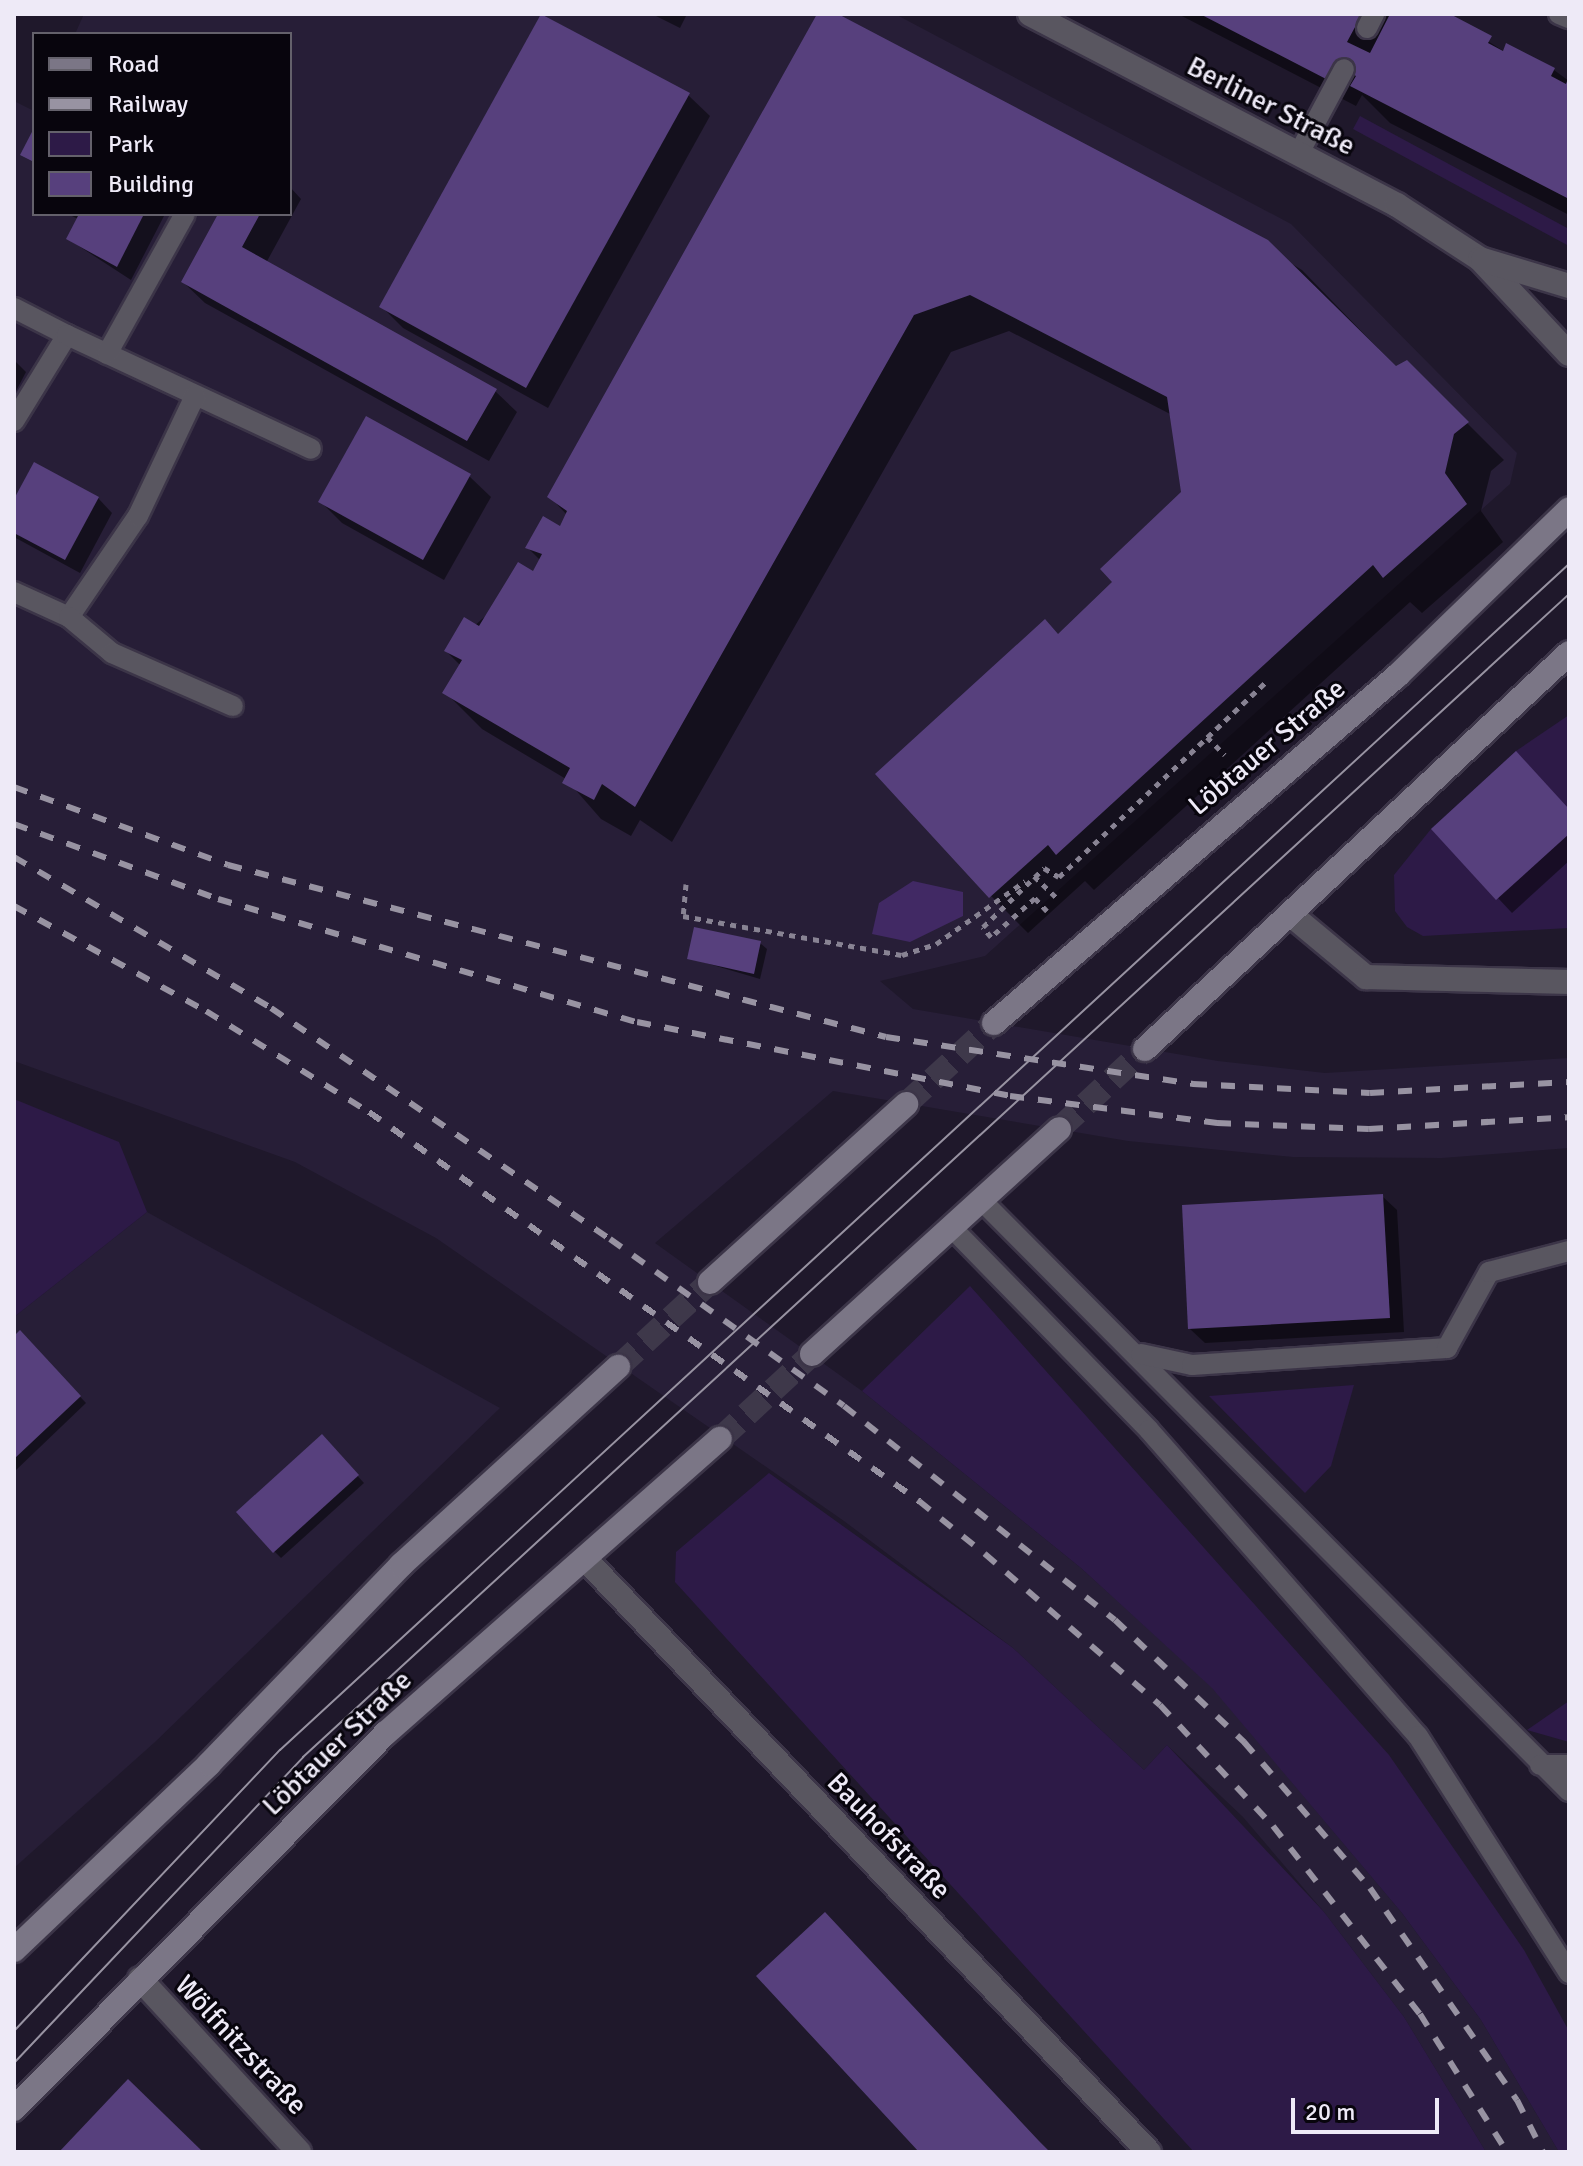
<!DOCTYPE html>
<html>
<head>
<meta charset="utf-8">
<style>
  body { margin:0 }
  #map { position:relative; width:1583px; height:2166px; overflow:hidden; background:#1f182b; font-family:Signika,sans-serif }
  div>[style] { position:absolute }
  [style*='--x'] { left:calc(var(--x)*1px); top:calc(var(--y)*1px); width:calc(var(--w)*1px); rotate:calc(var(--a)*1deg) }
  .built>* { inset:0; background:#271e37 }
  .green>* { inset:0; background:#2d1a47 }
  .water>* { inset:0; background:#412964 }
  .shadow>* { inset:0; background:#0007 }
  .building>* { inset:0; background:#57407d }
  .secondary-tunnel>* { height:24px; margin-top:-12px; transform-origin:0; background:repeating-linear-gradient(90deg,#3e384a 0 24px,transparent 0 36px) }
  .path>* { height:5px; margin-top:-2.5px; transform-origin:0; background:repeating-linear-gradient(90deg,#888393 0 6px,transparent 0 12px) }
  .roads { filter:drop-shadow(2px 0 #3c3548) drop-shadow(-2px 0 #3c3548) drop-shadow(0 2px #3c3548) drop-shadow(0 -2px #3c3548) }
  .lane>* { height:20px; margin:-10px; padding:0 10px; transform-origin:10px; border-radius:10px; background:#595660 }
  .street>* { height:24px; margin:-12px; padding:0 12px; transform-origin:12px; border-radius:12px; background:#595660 }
  .secondary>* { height:24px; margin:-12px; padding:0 12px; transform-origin:12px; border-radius:12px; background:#7b7686 }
  .tram>* { height:2px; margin:-1px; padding:0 1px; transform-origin:1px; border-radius:1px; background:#9893a2 }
  .rail>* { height:6px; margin-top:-3px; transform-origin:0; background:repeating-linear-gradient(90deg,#9893a2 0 14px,transparent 0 28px) }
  span { translate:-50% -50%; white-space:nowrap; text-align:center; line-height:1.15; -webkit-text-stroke:6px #08050d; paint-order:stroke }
  .street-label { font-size:28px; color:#eeeaf7 }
  .frame { position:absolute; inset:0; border:16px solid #eeeaf7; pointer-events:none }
  .legend { position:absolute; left:32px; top:32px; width:260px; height:184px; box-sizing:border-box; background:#08050d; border:2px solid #64616b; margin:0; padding:10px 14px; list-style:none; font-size:24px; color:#eeeaf7 }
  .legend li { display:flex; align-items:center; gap:16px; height:40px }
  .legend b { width:40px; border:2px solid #64616b }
  .scale { position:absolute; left:1291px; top:2098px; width:148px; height:36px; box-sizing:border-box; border:4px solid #eeeaf7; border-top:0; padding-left:10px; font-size:24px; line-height:28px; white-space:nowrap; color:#eeeaf7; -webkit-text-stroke:6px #08050d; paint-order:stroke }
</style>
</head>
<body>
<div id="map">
  <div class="built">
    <div style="clip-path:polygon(84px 14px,895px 14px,1291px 224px,1517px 453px,1510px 484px,985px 956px,880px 981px,913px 1009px,1218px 1061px,1325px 1073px,1569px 1058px,1569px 1148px,1442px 1158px,1293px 1157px,1128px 1141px,833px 1091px,655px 1243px,862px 1391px,1081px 1568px,1212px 1687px,1402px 1913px,1481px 2020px,1559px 2152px,1486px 2152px,1404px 2017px,1324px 1912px,1243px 1817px,1167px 1745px,1144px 1770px,1013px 1648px,844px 1521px,436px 1238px,295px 1162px,14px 1061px,14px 101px,34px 111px,34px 214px,290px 214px,290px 34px,75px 34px)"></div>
    <div style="clip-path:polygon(147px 1212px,500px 1408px,155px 1742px,14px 1868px,14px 1317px)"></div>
  </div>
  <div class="green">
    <div style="clip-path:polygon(1360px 116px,1569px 229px,1569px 246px,1353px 129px)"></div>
    <div style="clip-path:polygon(1569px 715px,1569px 928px,1423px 936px,1407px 927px,1395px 911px,1394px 875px,1431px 829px,1516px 751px)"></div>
    <div style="clip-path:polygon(14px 1099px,119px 1142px,147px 1212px,14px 1317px)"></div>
    <div style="clip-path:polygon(970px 1286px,1389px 1755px,1524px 1950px,1569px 2031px,1569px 2152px,1559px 2152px,1481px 2020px,1402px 1913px,1212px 1688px,1081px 1568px,862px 1391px)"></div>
    <div style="clip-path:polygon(1354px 1385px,1331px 1466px,1305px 1493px,1209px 1396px)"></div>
    <div style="clip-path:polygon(769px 1473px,1013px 1648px,1144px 1770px,1167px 1745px,1324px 1912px,1404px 2017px,1486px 2152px,1194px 2152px,675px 1582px,676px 1552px)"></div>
    <div style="clip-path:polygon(1569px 1701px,1569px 1742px,1527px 1730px)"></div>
  </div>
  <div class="water">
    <div style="clip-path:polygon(913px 881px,963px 892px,963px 916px,910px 942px,872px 934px,879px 903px)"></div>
  </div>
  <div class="shadow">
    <div style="clip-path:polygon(652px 14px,687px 14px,680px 28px)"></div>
    <div style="clip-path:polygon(819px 14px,834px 14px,1185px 199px,1302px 270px,1397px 368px,1407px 363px,1504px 460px,1491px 471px,1481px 511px,1503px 542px,1422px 613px,1410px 602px,1094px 890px,1085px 881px,1028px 933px,991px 896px,1059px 636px,1114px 582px,1183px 493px,1172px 415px,1009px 331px,951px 352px,672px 842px,640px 820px,631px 836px,601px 819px,566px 779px,482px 729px,445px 692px,461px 666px,446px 651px,533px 574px,541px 561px,528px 548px,561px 529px,567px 515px,550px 497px)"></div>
    <div style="clip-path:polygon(1178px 14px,1445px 14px,1505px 52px,1507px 46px,1554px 70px,1569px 81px,1569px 215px,1390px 123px,1362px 95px,1356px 106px)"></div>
    <div style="clip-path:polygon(543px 15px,688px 95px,710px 116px,548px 408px,403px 328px,382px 307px)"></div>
    <div style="clip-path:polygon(290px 187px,301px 199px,266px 263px,495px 391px,517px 412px,489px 461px,205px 303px,183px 282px,220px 214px,290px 214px)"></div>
    <div style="clip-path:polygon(68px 214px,162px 214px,164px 216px,131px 280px,68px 239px,78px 219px)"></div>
    <div style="clip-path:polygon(14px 360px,26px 372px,14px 395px)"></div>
    <div style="clip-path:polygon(469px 476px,491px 497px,444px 580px,342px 523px,321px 502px)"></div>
    <div style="clip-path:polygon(98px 498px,112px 513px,80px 573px,14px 537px,14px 503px)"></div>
    <div style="clip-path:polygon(1569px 811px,1569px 861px,1512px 913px,1437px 833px)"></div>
    <div style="clip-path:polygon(760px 943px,767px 949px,760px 979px,689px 958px)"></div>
    <div style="clip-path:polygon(1382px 1196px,1397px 1210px,1404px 1332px,1205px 1343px,1190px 1329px)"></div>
    <div style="clip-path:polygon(20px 1333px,86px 1403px,14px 1472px,14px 1338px)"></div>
    <div style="clip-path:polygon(322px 1437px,364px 1483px,281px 1558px,274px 1551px)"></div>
  </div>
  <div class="building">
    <div style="clip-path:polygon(541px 14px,690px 93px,526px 388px,379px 307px)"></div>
    <div style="clip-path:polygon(817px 14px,838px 14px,1268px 240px,1396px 366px,1407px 360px,1469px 422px,1454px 434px,1445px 473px,1467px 504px,1383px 578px,1373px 565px,1056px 855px,1048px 845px,989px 898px,875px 774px,1045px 619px,1058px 634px,1112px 582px,1100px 569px,1181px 492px,1167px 397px,970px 295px,914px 315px,635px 807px,602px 784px,594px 800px,562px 783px,570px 768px,442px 693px,462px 660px,444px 651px,464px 617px,479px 626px,518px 562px,533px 571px,542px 554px,525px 548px,543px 516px,560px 526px,567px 511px,547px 497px)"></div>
    <div style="clip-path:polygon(1200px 14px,1362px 14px,1347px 42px,1370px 53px,1390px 14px,1450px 14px,1492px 36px,1488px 43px,1503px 51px,1506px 43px,1555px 68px,1551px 76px,1566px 84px,1569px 76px,1569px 199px,1350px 86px,1356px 76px,1344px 69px,1328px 80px)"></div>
    <div style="clip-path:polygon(34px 128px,34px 162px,20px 155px)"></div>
    <div style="clip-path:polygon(79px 214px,144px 214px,117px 267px,66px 239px)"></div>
    <div style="clip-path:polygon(218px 214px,260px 214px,242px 247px,497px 389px,467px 441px,181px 282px)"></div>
    <div style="clip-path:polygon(366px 416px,471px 474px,423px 560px,318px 502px)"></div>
    <div style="clip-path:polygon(34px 462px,99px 497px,65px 560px,14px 533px,14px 499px)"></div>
    <div style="clip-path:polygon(1516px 751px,1569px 809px,1569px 834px,1496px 900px,1431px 829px)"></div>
    <div style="clip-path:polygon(694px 927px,761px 941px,754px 974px,687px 959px)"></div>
    <div style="clip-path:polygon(1383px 1194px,1390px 1318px,1188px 1329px,1182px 1205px)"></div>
    <div style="clip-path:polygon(20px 1330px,81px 1396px,14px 1459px,14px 1336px)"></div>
    <div style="clip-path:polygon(322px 1434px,359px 1475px,273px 1553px,236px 1512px)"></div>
    <div style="clip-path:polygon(825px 1912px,1039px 2141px,1050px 2152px,919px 2152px,756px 1976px)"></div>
    <div style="clip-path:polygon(128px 2079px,203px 2152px,59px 2152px)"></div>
  </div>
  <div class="secondary-tunnel">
    <div style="--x:906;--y:1104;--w:120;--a:-42.6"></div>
    <div style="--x:1059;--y:1129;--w:117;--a:-42.9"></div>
    <div style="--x:618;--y:1367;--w:125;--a:-42.7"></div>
    <div style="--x:720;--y:1439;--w:125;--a:-42.7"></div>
  </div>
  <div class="path">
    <div style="--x:1207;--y:737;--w:25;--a:45"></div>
    <div style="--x:1034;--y:876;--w:35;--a:44"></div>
    <div style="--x:686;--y:884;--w:32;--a:95"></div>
    <div style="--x:683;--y:916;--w:222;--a:10.1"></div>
    <div style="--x:902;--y:955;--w:36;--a:-18"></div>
    <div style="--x:936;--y:944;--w:109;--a:-35.3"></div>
    <div style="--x:1047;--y:911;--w:18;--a:-133"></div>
    <div style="--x:1035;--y:898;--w:59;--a:138.4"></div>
    <div style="--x:991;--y:937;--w:13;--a:-129"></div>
    <div style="--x:983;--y:927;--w:85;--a:-44"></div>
    <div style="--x:1044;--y:868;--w:17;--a:31"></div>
    <div style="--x:1059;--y:877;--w:283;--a:-43.3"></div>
  </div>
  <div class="roads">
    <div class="lane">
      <div style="--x:1559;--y:14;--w:11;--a:22"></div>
      <div style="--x:1367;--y:28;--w:16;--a:-63"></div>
      <div style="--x:1299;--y:153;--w:95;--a:-61.8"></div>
      <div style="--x:14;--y:308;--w:59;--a:27"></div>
      <div style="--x:67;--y:335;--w:101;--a:121.6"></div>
      <div style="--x:67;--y:335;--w:269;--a:25"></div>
      <div style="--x:107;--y:354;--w:160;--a:-60.9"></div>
      <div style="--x:14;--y:592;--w:60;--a:24.4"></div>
      <div style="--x:69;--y:617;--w:122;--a:-55.7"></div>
      <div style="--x:138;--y:516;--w:133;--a:-64.6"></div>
      <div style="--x:69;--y:617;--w:56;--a:39.9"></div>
      <div style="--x:112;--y:653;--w:132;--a:23.7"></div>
      <div style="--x:981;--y:1200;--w:834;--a:45.15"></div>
      <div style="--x:952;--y:1228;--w:282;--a:45.7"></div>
      <div style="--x:1149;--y:1430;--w:407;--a:48.7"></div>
      <div style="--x:1418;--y:1736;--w:281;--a:57.5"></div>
      <div style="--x:1141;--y:1354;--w:52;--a:12.2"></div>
      <div style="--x:1192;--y:1365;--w:256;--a:-3.8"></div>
      <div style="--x:1447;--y:1348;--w:87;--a:-61.1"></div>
      <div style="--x:1489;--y:1272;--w:83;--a:-14.7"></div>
      <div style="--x:1540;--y:1765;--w:29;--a:0"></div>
    </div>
    <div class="street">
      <div style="--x:1030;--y:14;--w:414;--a:27.5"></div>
      <div style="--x:1397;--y:205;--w:99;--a:33"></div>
      <div style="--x:1480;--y:259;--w:130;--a:46.9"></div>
      <div style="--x:1483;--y:260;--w:90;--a:16.8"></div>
      <div style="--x:1290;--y:914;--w:99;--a:39.7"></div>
      <div style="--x:1366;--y:977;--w:203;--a:1.4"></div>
      <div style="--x:586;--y:1560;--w:817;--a:46.44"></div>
      <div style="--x:140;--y:1979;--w:235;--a:47.4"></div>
    </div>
    <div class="secondary">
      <div style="--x:994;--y:1023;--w:533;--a:-40.74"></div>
      <div style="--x:1398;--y:675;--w:238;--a:-44.1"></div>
      <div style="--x:1145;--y:1049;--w:580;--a:-43.04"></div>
      <div style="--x:710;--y:1282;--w:265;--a:-42.2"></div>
      <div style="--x:812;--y:1354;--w:334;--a:-42.3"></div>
      <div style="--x:14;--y:1950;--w:269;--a:-43.6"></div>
      <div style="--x:209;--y:1764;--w:277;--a:-46"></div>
      <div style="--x:401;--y:1565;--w:294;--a:-42.4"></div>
      <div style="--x:14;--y:2109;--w:529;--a:-45.31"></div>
      <div style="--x:386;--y:1733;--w:445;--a:-41.4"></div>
    </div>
  </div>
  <div class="tram">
    <div style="--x:14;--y:2031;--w:387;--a:-46.6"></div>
    <div style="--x:280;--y:1750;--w:1752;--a:-42.62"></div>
    <div style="--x:14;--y:2063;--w:421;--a:-46.6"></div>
    <div style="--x:303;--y:1757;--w:1719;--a:-42.57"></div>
  </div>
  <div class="rail">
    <div style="--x:14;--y:787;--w:228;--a:20"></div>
    <div style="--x:228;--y:865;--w:680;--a:14.65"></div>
    <div style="--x:886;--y:1037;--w:311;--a:8.7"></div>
    <div style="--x:1193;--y:1084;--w:177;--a:2.9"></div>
    <div style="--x:1370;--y:1093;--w:199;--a:-3.2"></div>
    <div style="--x:14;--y:824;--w:217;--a:20.2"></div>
    <div style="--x:218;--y:899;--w:437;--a:16.4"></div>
    <div style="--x:637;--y:1022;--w:380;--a:11.2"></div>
    <div style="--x:1010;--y:1096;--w:209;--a:7.4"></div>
    <div style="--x:1217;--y:1123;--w:152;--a:2.3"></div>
    <div style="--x:1369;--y:1129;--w:200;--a:-3.4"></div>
    <div style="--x:14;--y:857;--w:298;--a:30.4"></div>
    <div style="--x:271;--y:1008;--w:410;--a:34.3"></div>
    <div style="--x:610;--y:1239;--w:287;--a:35.5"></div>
    <div style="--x:844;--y:1406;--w:345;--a:38.3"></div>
    <div style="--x:1115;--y:1620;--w:178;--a:43.4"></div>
    <div style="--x:1244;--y:1742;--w:193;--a:49.2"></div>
    <div style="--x:1370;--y:1888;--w:258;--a:55.3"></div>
    <div style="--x:1517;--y:2100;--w:58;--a:63.4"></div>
    <div style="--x:14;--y:906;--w:219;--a:28.7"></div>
    <div style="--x:206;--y:1011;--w:192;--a:31.8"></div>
    <div style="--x:369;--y:1112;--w:674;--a:35.27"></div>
    <div style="--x:919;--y:1501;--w:85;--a:38.8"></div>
    <div style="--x:985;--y:1554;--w:231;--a:40.8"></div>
    <div style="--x:1160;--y:1705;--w:166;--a:47"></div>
    <div style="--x:1273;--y:1826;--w:239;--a:52"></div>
    <div style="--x:1420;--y:2014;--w:163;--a:57.8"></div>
  </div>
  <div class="street-label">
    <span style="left:1271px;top:106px;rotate:27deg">Berliner Straße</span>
    <span style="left:1267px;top:747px;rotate:-40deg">Löbtauer Straße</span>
    <span style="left:337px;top:1743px;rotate:-44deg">Löbtauer Straße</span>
    <span style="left:889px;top:1836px;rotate:46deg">Bauhofstraße</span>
    <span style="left:241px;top:2045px;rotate:47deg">Wölfnitzstraße</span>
  </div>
  <div class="frame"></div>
  <ul class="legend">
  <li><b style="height:10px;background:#7b7686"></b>Road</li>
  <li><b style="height:10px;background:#9893a2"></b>Railway</li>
  <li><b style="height:22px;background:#2d1a47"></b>Park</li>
  <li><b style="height:22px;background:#57407d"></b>Building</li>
  </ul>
  <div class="scale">20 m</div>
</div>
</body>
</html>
